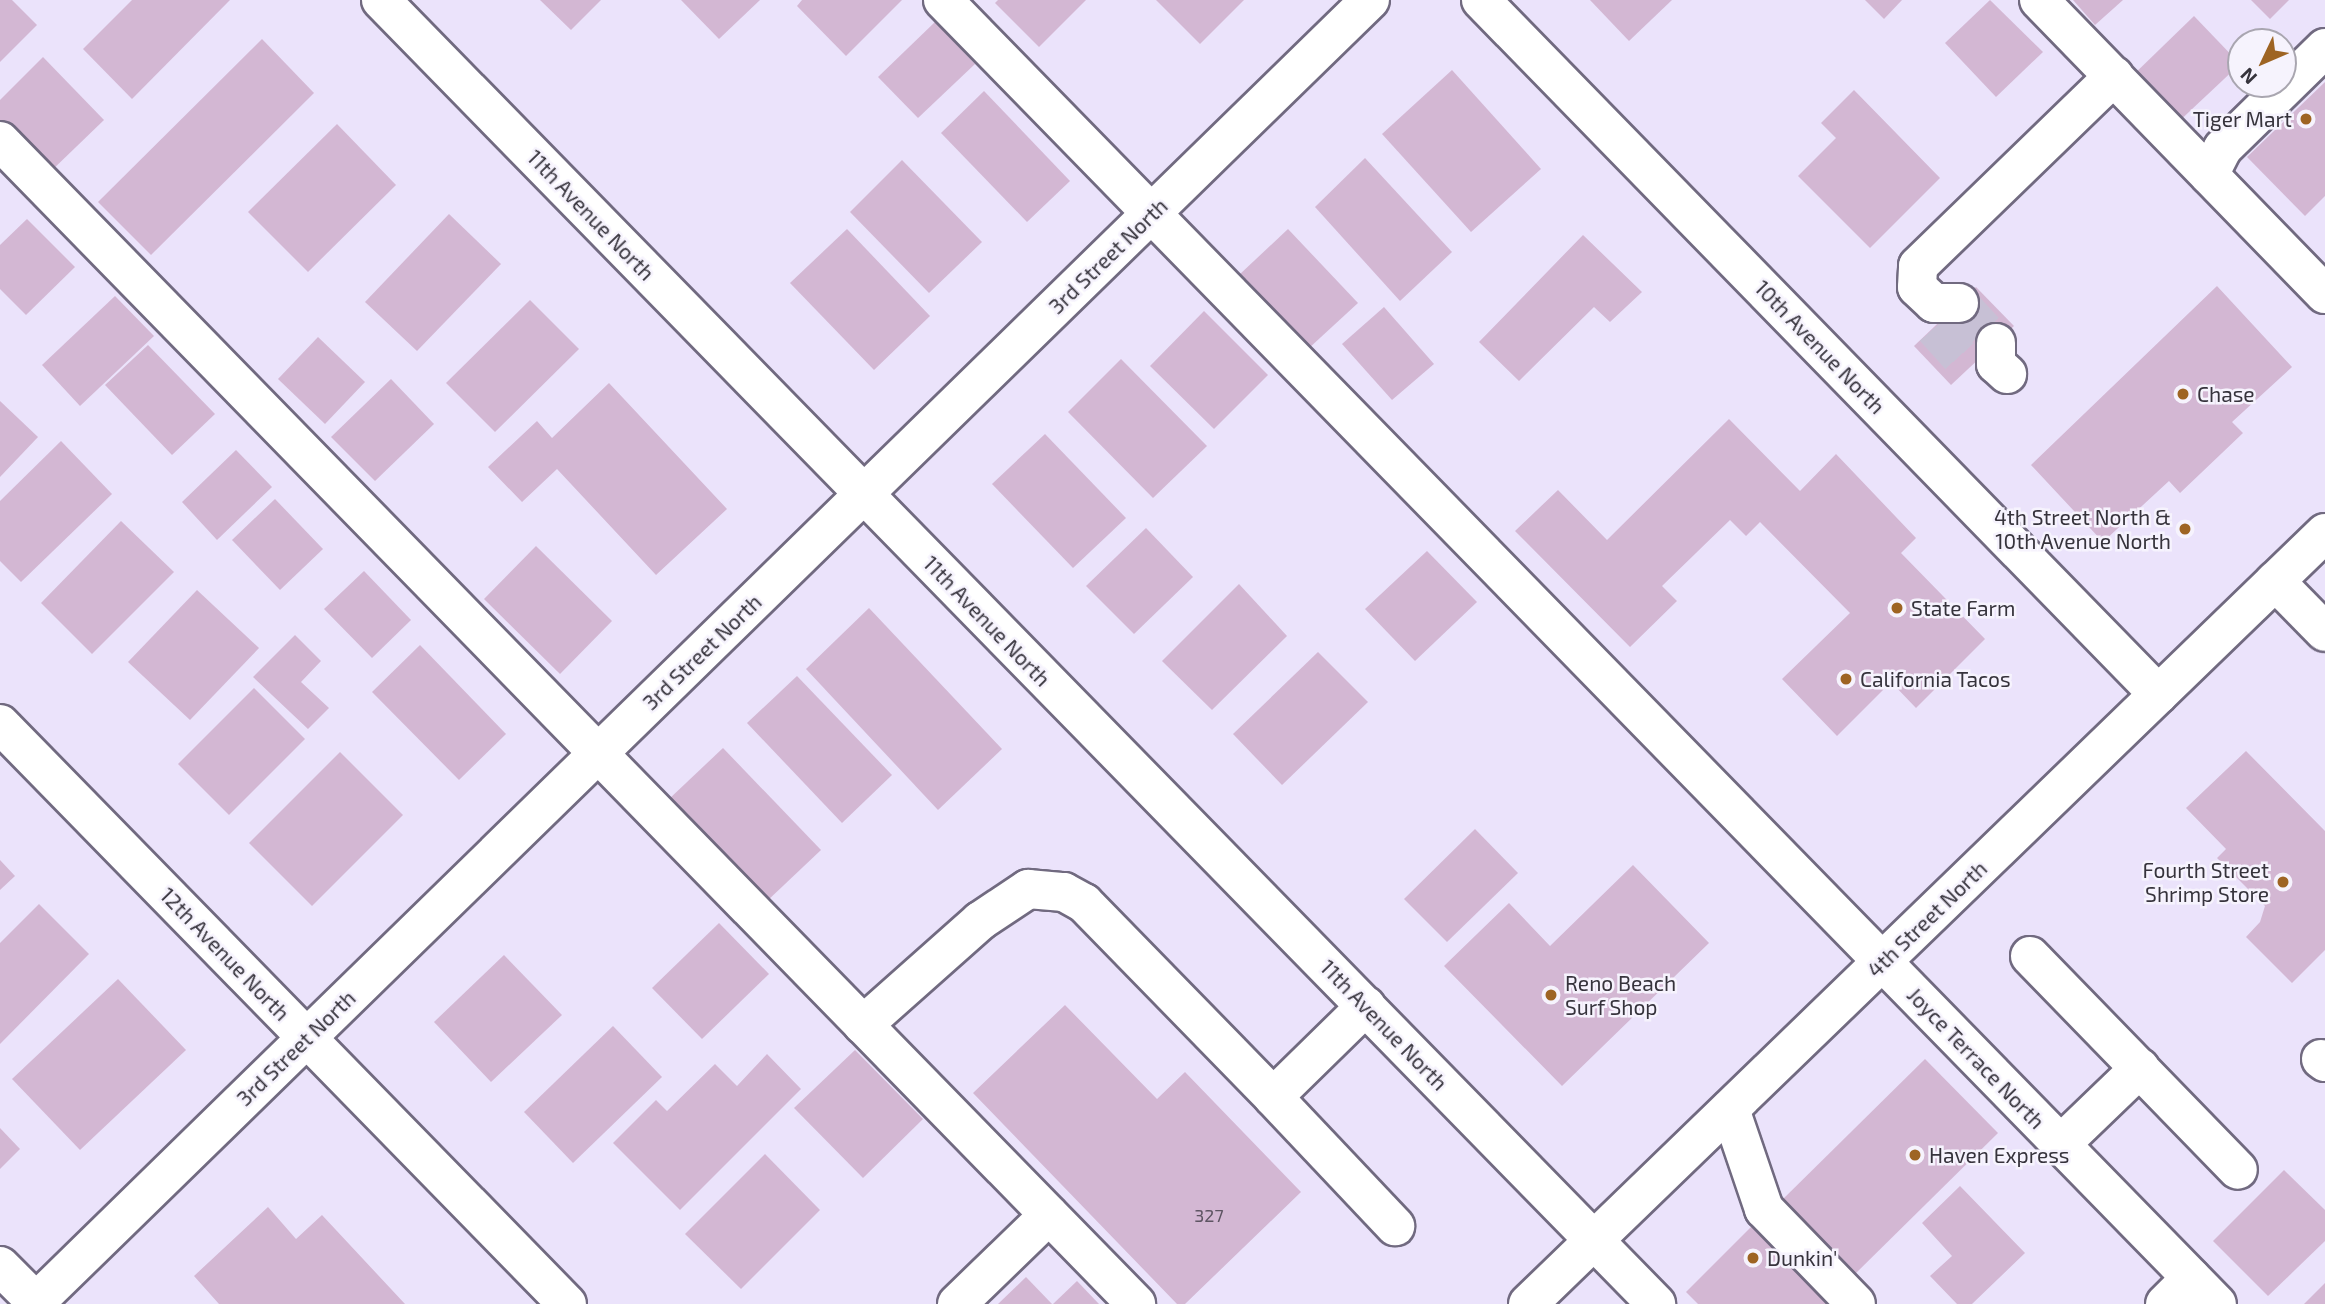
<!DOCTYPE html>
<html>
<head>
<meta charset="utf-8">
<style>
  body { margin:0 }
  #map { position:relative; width:2325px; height:1304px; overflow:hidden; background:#ebe3fb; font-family:"Exo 2",sans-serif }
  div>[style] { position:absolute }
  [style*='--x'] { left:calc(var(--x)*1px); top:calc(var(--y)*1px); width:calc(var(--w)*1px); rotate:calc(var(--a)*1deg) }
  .building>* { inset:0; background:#d3b7d3 }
  .minor-tunnel>* { height:38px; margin-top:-19px; transform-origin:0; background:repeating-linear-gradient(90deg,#c7c0d5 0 38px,transparent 0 57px) }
  .roads { filter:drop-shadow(2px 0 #716a80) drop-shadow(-2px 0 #716a80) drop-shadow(0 2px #716a80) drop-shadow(0 -2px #716a80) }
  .minor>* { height:38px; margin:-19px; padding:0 19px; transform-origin:19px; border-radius:19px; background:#fff }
  .major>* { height:38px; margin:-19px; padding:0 19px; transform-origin:19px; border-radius:19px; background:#fff }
  .dots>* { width:19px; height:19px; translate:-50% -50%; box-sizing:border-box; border:4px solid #f6f3fd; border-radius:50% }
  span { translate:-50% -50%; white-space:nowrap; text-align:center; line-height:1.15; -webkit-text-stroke:5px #f6f3fd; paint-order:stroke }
  .number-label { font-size:18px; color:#5d5462 }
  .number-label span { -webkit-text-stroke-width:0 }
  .poi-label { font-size:21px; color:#36333c }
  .right { translate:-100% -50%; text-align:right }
  .left { translate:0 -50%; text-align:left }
  .street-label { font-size:21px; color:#36333c }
  .north { position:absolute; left:2227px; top:28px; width:70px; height:70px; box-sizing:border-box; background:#f6f3fd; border:2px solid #a9a6b0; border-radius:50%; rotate:226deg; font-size:19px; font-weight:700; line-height:28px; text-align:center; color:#36333c }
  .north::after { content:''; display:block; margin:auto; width:24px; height:32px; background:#9e6423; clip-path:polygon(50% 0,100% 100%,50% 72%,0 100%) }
</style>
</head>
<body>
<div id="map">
  <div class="building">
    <div style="clip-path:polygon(0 0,12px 0,37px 25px,0 62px)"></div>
    <div style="clip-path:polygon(132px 0,230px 0,132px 99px,83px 49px)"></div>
    <div style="clip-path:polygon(540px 0,601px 0,571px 30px)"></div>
    <div style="clip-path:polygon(681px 0,760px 0,719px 39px)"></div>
    <div style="clip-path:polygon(802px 0,902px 0,846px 56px,797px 6px)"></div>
    <div style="clip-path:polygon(998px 0,1086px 0,1039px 47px,995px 3px)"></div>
    <div style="clip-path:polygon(1156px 0,1244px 0,1200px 44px)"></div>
    <div style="clip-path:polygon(1590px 0,1672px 0,1629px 41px)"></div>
    <div style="clip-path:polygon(1865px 0,1902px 0,1884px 19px)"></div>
    <div style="clip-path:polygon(1990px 0,2043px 52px,1996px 97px,1945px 43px)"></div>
    <div style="clip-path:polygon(2073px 0,2123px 0,2095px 25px)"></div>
    <div style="clip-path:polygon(2251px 0,2289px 0,2270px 19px)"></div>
    <div style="clip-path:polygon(2194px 16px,2240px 64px,2173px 127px,2128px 80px)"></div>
    <div style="clip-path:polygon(935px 22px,975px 64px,918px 118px,878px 77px)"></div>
    <div style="clip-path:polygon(262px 39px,314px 93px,151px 255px,98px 202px)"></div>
    <div style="clip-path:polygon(43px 57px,104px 120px,48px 174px,0 125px,0 100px)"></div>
    <div style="clip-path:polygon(1452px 70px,1541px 169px,1471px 232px,1382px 134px)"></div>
    <div style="clip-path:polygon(2325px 82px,2325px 196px,2305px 216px,2247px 157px)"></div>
    <div style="clip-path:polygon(1854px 90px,1940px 178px,1870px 248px,1798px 176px,1836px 138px,1821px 123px)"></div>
    <div style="clip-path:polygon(984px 91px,1070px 181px,1027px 222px,941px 133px)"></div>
    <div style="clip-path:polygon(337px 124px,396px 185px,308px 272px,248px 212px)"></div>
    <div style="clip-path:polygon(1365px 158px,1452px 252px,1400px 301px,1315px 207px)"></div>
    <div style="clip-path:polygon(902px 160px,982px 242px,929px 293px,850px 212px)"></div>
    <div style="clip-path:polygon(449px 214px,501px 264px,417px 351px,365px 302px)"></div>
    <div style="clip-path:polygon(27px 219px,75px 267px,26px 315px,0 289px,0 245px)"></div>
    <div style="clip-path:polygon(847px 229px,930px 316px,874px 370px,790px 283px)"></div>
    <div style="clip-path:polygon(1288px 229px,1358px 303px,1308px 349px,1239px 275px)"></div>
    <div style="clip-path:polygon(1583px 235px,1642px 292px,1610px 322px,1594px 307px,1519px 381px,1479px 342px)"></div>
    <div style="clip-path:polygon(2217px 286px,2292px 367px,2232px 422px,2243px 433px,2180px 493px,2169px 481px,2103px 542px,2031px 465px)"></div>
    <div style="clip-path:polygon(1976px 287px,2014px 326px,1951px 385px,1914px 346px)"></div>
    <div style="clip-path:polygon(115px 296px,154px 336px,80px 406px,42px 365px)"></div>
    <div style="clip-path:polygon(530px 300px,579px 349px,495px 432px,446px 383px)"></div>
    <div style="clip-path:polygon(1384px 307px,1434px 364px,1392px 400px,1342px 344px)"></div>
    <div style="clip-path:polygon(1204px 311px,1268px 375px,1214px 429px,1150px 366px)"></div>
    <div style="clip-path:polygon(318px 337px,365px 382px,325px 424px,278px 379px)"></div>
    <div style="clip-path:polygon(148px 345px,215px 414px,172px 455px,105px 385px)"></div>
    <div style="clip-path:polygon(1121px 359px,1207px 446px,1153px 498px,1068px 412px)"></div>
    <div style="clip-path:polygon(391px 379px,434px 424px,375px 481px,331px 437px)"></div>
    <div style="clip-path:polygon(609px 383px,727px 509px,656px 575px,557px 469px,522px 502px,488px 467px,537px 421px,552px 438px)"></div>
    <div style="clip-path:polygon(0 401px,38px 437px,0 477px)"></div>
    <div style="clip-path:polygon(1729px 419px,1800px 491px,1836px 454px,1916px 538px,1901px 553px,1985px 639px,1916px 708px,1891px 682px,1837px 736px,1782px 679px,1850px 613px,1760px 522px,1746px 536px,1730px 520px,1662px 586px,1677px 601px,1630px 647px,1515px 531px,1558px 490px,1607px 540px)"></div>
    <div style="clip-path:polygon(1045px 434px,1126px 518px,1073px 568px,992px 484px)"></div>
    <div style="clip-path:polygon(61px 441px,112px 494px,21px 582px,0 561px,0 501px)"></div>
    <div style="clip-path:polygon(236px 450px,272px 487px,217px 540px,182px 502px)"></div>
    <div style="clip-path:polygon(275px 499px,323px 549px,280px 590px,232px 540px)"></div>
    <div style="clip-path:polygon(121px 521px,174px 572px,92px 654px,41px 603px)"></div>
    <div style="clip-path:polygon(1146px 528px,1193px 577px,1134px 634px,1086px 586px)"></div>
    <div style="clip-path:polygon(536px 546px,612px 621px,560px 674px,484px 599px)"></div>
    <div style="clip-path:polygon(1427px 551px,1477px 602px,1415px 661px,1365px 609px)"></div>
    <div style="clip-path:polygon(364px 571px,411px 620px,372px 658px,324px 609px)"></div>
    <div style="clip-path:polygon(1239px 584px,1287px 636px,1212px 710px,1162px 661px)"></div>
    <div style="clip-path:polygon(197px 590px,259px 648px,190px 720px,128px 662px)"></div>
    <div style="clip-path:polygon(869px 608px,1002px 749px,938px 810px,806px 669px)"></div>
    <div style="clip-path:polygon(295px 635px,321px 661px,301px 682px,329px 708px,308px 729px,253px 677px)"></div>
    <div style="clip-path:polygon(420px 645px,506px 734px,459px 780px,372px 692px)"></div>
    <div style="clip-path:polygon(1318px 652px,1368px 702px,1282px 785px,1233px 734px)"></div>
    <div style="clip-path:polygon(797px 676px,892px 775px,842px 823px,747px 723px)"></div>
    <div style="clip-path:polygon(254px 688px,305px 739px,229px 815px,178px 764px)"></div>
    <div style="clip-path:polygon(723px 748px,821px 850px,766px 902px,668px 800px)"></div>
    <div style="clip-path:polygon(2246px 751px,2325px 831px,2325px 950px,2292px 983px,2246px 937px,2260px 922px,2265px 906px,2217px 858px,2226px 849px,2186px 808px)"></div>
    <div style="clip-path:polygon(340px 752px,403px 815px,312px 906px,249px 843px)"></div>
    <div style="clip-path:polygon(1475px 829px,1518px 873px,1447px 942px,1404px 899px)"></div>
    <div style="clip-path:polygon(0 860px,15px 876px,0 890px)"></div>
    <div style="clip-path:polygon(1633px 865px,1709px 943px,1562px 1086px,1444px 966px,1509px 903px,1550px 946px)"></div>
    <div style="clip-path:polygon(39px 904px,89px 954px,0 1044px,0 943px)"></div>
    <div style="clip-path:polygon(719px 923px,769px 974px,702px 1039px,652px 988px)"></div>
    <div style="clip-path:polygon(504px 955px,562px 1015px,491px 1082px,434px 1022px)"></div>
    <div style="clip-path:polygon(118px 979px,186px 1050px,80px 1150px,12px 1079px)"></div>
    <div style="clip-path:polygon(1065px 1005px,1157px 1099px,1185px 1072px,1301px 1192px,1185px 1304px,1177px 1304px,973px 1093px)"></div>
    <div style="clip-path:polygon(613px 1026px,662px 1077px,573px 1163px,524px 1112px)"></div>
    <div style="clip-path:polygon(855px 1050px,923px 1119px,863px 1178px,794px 1108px)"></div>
    <div style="clip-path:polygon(767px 1054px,801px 1089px,680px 1210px,613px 1143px,656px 1100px,667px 1111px,715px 1064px,737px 1086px)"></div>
    <div style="clip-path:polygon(1925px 1059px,1998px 1133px,1853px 1276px,1779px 1203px)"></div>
    <div style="clip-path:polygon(0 1128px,20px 1149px,0 1169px)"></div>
    <div style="clip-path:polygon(765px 1154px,820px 1210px,741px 1289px,685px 1234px)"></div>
    <div style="clip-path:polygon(2284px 1170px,2325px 1210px,2325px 1241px,2268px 1296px,2213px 1241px)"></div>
    <div style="clip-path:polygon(1960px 1186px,2025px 1253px,1972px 1304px,1957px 1304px,1930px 1276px,1952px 1256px,1922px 1223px)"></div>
    <div style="clip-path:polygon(268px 1207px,296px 1239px,322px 1215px,405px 1304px,219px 1304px,194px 1276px)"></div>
    <div style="clip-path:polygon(1754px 1224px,1831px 1304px,1698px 1304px,1686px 1292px)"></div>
    <div style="clip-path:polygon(1026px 1277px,1052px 1304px,998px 1304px)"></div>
    <div style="clip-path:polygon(1077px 1281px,1099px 1304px,1053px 1304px)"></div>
    <div style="clip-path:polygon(2325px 1283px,2325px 1304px,2304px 1304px)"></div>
  </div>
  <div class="minor-tunnel">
    <div style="--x:1959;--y:303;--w:54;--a:47.2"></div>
    <div style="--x:1934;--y:328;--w:54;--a:48"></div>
  </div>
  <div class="roads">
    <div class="minor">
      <div style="--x:381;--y:0;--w:1824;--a:45.64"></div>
      <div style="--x:943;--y:0;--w:1823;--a:45.67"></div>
      <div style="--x:1481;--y:0;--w:970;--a:45.71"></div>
      <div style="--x:2039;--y:0;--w:410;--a:45.8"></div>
      <div style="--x:0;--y:141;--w:1626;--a:45.67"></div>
      <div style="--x:2209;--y:175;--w:30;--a:-63"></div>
      <div style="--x:2223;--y:148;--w:143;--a:-44.4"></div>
      <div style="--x:1959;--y:303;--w:25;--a:180"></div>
      <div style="--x:1934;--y:303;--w:23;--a:-137"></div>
      <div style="--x:1917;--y:287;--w:21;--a:-87"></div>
      <div style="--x:1918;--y:266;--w:273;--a:-44.1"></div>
      <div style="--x:1996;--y:343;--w:21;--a:90"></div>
      <div style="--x:1996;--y:364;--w:15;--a:42"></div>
      <div style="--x:2275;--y:581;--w:71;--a:45.6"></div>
      <div style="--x:0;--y:724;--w:811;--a:45.65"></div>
      <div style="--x:2030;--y:956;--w:298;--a:45.8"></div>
      <div style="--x:1366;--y:1006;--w:130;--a:135.6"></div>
      <div style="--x:1273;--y:1097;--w:178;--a:46.6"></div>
      <div style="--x:863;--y:1025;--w:157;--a:-41.6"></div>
      <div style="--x:980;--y:921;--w:58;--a:-33.7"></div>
      <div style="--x:1028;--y:889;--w:36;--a:5"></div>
      <div style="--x:1064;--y:892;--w:23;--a:29"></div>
      <div style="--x:1084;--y:903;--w:271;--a:45.7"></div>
      <div style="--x:2321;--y:1059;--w:5;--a:37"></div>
      <div style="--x:1730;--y:1109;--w:106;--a:71.2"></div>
      <div style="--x:1764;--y:1209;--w:132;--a:45.9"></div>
      <div style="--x:2060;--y:1145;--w:111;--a:-43.9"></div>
      <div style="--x:0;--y:1266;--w:54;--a:45"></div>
      <div style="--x:34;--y:1304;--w:1867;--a:-44.31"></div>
      <div style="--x:957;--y:1304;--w:128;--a:-44.1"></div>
      <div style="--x:2165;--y:1304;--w:37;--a:-45"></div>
    </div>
    <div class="major">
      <div style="--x:1528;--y:1304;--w:1109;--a:-44.05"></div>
    </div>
  </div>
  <div class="dots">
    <div style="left:2306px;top:119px;background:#9e6423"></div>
    <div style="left:2183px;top:394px;background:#9e6423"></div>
    <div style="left:2185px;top:529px;background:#9e6423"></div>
    <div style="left:1897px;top:608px;background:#9e6423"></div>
    <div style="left:1846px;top:679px;background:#9e6423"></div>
    <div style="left:2283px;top:882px;background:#9e6423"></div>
    <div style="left:1551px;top:995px;background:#9e6423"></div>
    <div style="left:1915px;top:1155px;background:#9e6423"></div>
    <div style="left:1753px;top:1258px;background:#9e6423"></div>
  </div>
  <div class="number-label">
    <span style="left:1209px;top:1215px">327</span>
  </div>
  <div class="poi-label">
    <span class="right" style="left:2292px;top:119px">Tiger Mart</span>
    <span class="left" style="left:2197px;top:394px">Chase</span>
    <span class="right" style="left:2171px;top:529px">4th Street North &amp;<br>10th Avenue North</span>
    <span class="left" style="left:1911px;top:608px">State Farm</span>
    <span class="left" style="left:1860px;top:679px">California Tacos</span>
    <span class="right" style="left:2269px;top:882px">Fourth Street<br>Shrimp Store</span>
    <span class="left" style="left:1565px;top:995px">Reno Beach<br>Surf Shop</span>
    <span class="left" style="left:1929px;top:1155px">Haven Express</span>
    <span class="left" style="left:1767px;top:1258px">Dunkin'</span>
  </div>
  <div class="street-label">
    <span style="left:591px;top:215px;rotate:46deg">11th Avenue North</span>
    <span style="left:1108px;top:256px;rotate:-44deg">3rd Street North</span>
    <span style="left:1820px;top:347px;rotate:46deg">10th Avenue North</span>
    <span style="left:987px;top:621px;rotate:46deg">11th Avenue North</span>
    <span style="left:702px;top:652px;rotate:-44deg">3rd Street North</span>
    <span style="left:1927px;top:919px;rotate:-44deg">4th Street North</span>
    <span style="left:225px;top:954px;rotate:46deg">12th Avenue North</span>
    <span style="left:1384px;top:1025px;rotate:46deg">11th Avenue North</span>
    <span style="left:296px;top:1048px;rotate:-44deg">3rd Street North</span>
    <span style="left:1976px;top:1058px;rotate:46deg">Joyce Terrace North</span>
  </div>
  <div class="north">N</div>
</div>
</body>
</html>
